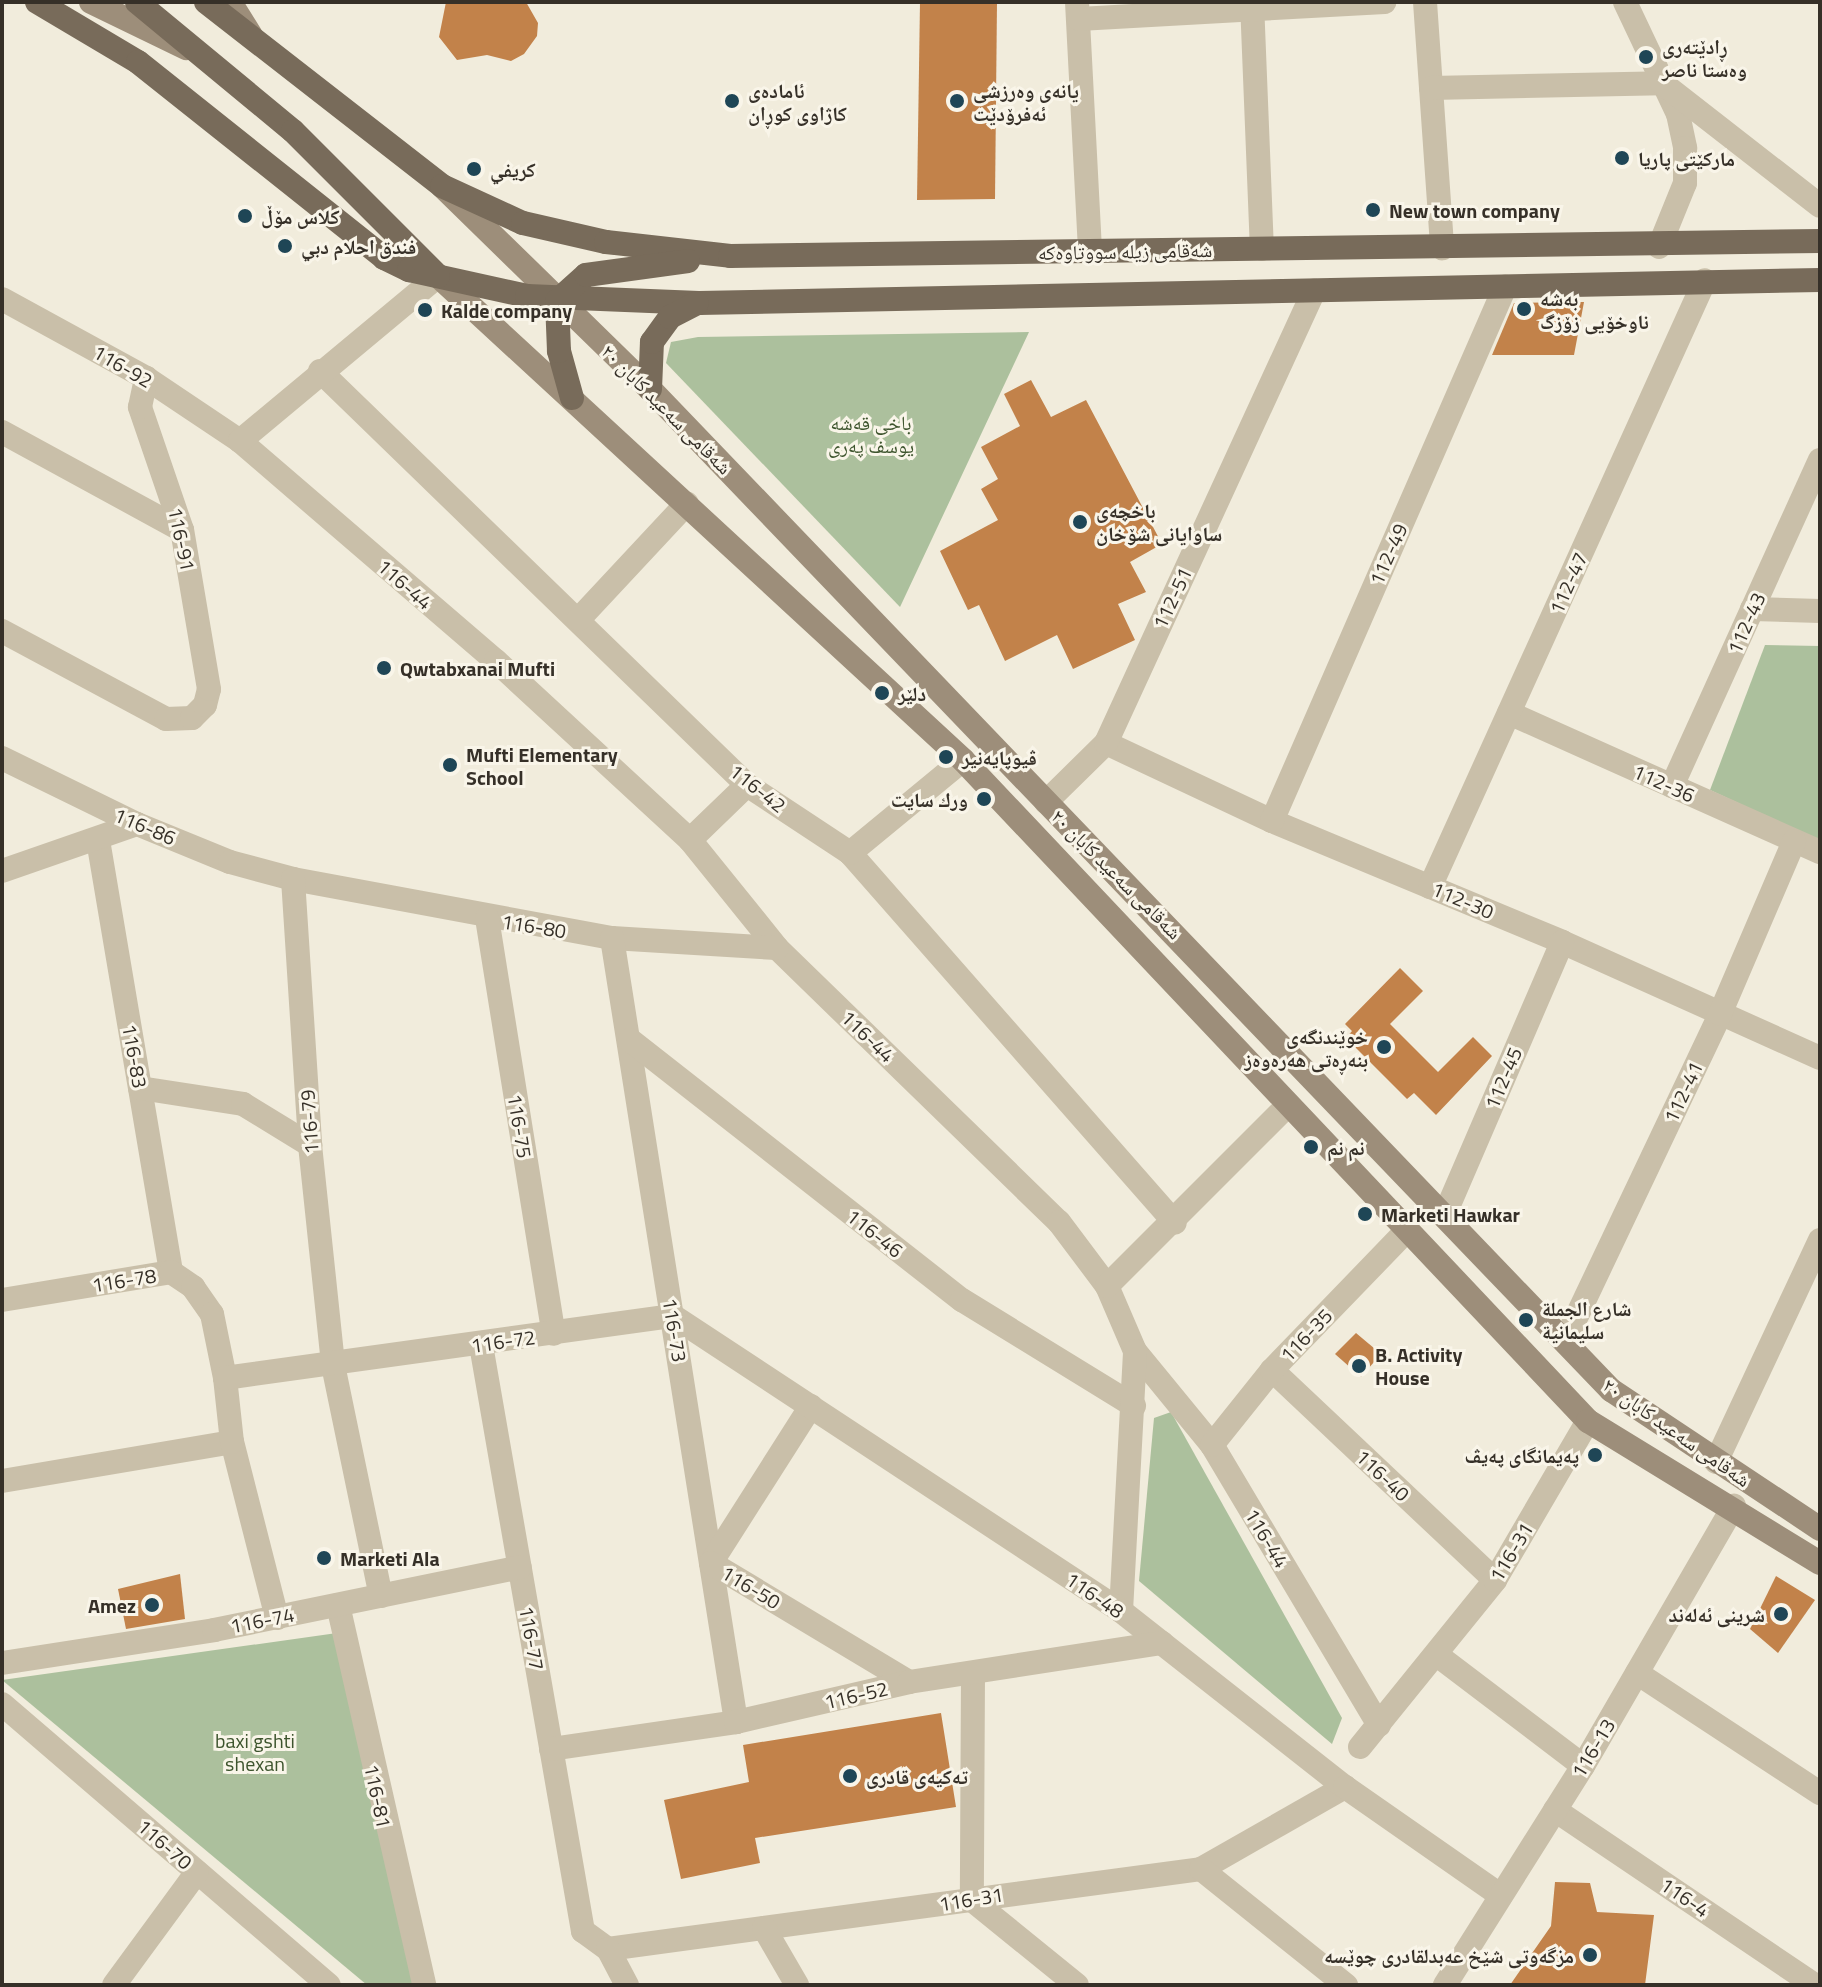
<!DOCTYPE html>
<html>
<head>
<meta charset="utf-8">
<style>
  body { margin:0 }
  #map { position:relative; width:1822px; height:1987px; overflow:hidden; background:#f1ecdc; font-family:"Titillium Web","Noto Naskh Arabic",sans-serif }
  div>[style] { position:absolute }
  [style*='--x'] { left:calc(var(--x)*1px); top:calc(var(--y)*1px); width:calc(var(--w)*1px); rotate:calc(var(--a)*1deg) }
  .green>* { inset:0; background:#acc09d }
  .building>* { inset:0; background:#c2824a }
  .street>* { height:24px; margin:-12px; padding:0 12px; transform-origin:12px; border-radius:12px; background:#c9bfa9 }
  .secondary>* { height:24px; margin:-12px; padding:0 12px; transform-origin:12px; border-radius:12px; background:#9d8e7a }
  .primary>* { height:24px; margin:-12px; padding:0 12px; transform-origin:12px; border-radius:12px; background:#786b5a }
  .dots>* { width:22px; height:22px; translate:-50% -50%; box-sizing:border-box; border:4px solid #f9f5e9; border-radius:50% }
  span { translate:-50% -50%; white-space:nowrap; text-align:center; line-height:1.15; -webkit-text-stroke:6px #f9f5e9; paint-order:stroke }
  .poi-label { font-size:20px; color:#363028; font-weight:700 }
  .left { translate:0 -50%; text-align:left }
  .right { translate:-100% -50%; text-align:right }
  .street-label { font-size:20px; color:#363028 }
  .park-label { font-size:20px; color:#3d542d }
  .frame { position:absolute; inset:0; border:4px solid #363028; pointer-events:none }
</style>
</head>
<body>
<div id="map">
  <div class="green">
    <div style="clip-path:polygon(1029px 332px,900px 607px,666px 363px,671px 342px,698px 337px)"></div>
    <div style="clip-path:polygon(1765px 645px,1820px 646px,1820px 841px,1710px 790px)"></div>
    <div style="clip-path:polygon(1171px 1412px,1342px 1718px,1332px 1744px,1139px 1581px,1154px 1418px)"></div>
    <div style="clip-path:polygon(337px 1633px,420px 1985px,367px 1985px,2px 1680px)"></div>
  </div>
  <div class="building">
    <div style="clip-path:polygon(446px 2px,526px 2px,538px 23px,537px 36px,524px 54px,511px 61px,487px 55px,457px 60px,439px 37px)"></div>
    <div style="clip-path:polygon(920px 2px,997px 2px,995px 199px,917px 200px)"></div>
    <div style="clip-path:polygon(1584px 302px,1574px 355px,1492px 355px,1514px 303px)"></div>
    <div style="clip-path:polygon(1031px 380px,1051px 417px,1086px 400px,1162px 544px,1130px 562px,1146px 592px,1118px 604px,1135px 640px,1073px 669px,1057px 635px,1005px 661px,979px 605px,968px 610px,940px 551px,998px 520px,981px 489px,998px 479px,981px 447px,1020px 426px,1004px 394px)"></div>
    <div style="clip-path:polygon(1400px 968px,1423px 991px,1390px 1024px,1438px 1072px,1473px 1037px,1492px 1056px,1436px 1115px,1414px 1093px,1407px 1099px,1346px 1038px,1352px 1031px,1345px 1024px)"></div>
    <div style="clip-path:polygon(1356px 1333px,1381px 1354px,1361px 1377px,1335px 1354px)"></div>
    <div style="clip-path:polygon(180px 1574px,185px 1619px,126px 1629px,118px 1589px)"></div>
    <div style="clip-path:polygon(1776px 1576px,1815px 1600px,1778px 1653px,1750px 1629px)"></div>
    <div style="clip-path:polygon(941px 1713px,956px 1807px,755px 1838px,760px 1863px,681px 1879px,664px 1800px,749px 1782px,743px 1745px)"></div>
    <div style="clip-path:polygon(1555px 1882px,1590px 1883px,1597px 1912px,1654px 1915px,1645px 1985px,1510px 1985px,1551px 1926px)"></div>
  </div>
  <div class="street">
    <div style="--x:1077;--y:2;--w:249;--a:87"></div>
    <div style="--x:1252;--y:2;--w:247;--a:87.7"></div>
    <div style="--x:1425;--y:2;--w:247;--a:86"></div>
    <div style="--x:1625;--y:2;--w:124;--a:64.7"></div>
    <div style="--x:1678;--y:114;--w:35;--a:78"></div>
    <div style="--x:1685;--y:148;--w:35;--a:90"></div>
    <div style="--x:1685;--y:183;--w:69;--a:112.1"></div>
    <div style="--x:1079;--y:19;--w:306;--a:-3.2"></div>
    <div style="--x:1431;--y:88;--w:231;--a:-1.2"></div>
    <div style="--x:1662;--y:83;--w:200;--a:37.9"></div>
    <div style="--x:2;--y:299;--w:164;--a:28.7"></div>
    <div style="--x:146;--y:378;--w:113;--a:33.8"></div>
    <div style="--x:240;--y:441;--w:338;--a:40.7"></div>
    <div style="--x:496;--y:661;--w:264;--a:42.7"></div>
    <div style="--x:690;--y:840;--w:139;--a:51.1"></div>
    <div style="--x:777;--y:948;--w:393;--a:44.2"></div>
    <div style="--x:1059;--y:1222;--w:80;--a:53.1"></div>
    <div style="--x:1107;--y:1286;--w:71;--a:66.7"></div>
    <div style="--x:1135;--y:1351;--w:122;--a:50.7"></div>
    <div style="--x:1212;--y:1445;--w:326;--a:59.2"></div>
    <div style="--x:320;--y:371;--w:595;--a:44.11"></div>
    <div style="--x:747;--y:785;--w:123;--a:33.4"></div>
    <div style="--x:850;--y:853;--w:492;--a:48.7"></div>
    <div style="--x:2;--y:432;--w:205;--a:28.6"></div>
    <div style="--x:240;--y:441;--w:258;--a:-39.8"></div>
    <div style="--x:1752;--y:609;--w:68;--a:1.7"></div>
    <div style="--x:579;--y:619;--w:158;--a:-47"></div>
    <div style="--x:2;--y:631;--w:186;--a:28.2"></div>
    <div style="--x:166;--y:719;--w:26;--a:-2"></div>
    <div style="--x:192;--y:718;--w:18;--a:-45"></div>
    <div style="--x:205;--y:705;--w:16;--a:-76"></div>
    <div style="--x:209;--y:689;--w:161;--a:-99.6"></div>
    <div style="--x:182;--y:530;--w:130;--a:-108.9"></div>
    <div style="--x:140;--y:407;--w:30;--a:-78"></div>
    <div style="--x:1509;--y:713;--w:341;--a:24.1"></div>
    <div style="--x:1106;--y:743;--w:183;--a:25.2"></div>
    <div style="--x:1272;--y:821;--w:314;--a:22.6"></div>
    <div style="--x:1562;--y:942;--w:283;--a:24.2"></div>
    <div style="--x:2;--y:758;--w:150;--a:26.1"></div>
    <div style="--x:137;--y:824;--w:100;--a:22.2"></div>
    <div style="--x:230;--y:862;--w:65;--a:15.1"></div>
    <div style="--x:293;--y:879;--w:324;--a:10.5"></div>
    <div style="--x:612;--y:938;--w:165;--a:3.5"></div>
    <div style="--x:1672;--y:786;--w:358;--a:-65.6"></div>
    <div style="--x:1046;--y:802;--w:84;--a:-44.5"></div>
    <div style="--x:1106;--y:743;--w:498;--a:-65.3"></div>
    <div style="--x:1272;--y:821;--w:583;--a:-66.43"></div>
    <div style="--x:98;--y:840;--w:438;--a:80.4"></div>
    <div style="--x:690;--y:840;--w:79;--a:-44"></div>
    <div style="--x:850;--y:853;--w:146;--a:-39.5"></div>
    <div style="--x:2;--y:871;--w:143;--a:-19.2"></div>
    <div style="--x:293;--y:879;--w:267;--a:86.3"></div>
    <div style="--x:310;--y:1145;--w:221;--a:84"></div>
    <div style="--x:333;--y:1365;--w:236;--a:78.3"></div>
    <div style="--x:1430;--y:887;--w:666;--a:-65.63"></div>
    <div style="--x:487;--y:918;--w:421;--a:80.9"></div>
    <div style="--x:612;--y:938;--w:794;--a:81.01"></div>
    <div style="--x:630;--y:1040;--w:422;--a:38.1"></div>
    <div style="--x:962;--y:1300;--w:202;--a:31.6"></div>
    <div style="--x:140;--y:1088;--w:104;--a:8.8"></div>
    <div style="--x:243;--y:1104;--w:79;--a:31.5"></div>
    <div style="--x:1445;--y:1214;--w:296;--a:-66.7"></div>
    <div style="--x:1107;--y:1286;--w:255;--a:-45"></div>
    <div style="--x:2;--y:1300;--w:171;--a:-9.4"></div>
    <div style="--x:171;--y:1272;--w:27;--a:34"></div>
    <div style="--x:193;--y:1287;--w:33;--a:55"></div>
    <div style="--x:212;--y:1314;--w:65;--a:78.5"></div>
    <div style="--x:1565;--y:1341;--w:362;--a:-64.6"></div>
    <div style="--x:1720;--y:1014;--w:188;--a:-66.8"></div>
    <div style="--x:481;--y:1345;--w:595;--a:80.13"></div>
    <div style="--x:583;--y:1931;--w:31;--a:36"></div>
    <div style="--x:608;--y:1949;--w:598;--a:-7.68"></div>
    <div style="--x:1201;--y:1869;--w:166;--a:-29.7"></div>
    <div style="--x:1272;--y:1370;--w:306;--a:43.3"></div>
    <div style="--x:811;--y:1406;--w:186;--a:122.5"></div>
    <div style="--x:711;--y:1563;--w:231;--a:31"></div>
    <div style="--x:1212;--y:1445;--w:96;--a:-51.3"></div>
    <div style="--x:1272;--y:1370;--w:193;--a:-46"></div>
    <div style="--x:1716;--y:1462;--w:245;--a:-64.9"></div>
    <div style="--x:2;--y:1481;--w:233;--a:-9.6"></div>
    <div style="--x:338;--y:1605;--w:390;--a:77.2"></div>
    <div style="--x:1121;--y:1611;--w:260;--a:-86.9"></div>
    <div style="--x:277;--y:1618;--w:182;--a:-104.3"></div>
    <div style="--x:232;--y:1442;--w:64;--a:-96.2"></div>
    <div style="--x:225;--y:1378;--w:452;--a:-7.9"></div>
    <div style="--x:673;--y:1316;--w:536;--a:33.36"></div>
    <div style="--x:1121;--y:1611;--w:285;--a:38.2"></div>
    <div style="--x:1345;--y:1787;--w:190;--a:34.9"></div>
    <div style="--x:1437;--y:1655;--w:183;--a:37.2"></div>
    <div style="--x:2;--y:1663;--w:215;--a:-8.8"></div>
    <div style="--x:214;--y:1630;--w:312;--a:-11.6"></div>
    <div style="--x:1637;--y:1673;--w:219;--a:33.3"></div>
    <div style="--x:973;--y:1674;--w:226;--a:90.3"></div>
    <div style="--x:972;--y:1900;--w:135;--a:39"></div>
    <div style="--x:2;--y:1704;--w:431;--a:40.7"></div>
    <div style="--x:1360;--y:1747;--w:215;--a:-51"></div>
    <div style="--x:1495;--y:1580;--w:184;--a:-59.7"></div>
    <div style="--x:551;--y:1749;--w:187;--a:-8.3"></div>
    <div style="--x:736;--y:1722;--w:178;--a:-13"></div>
    <div style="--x:909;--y:1682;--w:256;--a:-8.8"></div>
    <div style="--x:1555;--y:1810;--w:313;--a:34"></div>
    <div style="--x:1201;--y:1869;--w:186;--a:38.7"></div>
    <div style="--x:764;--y:1928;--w:66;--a:59.9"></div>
    <div style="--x:608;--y:1949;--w:41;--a:62.2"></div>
    <div style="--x:114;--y:1985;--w:140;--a:-53.7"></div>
    <div style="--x:1445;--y:1985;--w:259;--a:-57.8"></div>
    <div style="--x:1583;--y:1766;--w:301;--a:-59.9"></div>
  </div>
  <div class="secondary">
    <div style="--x:91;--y:2;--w:106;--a:25.8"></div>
    <div style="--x:230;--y:2;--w:39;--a:58"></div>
    <div style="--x:445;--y:189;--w:286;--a:44.3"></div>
    <div style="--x:650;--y:389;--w:1388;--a:46.17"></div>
    <div style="--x:1611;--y:1390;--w:251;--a:33.6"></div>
    <div style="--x:438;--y:276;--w:714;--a:42.67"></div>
    <div style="--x:963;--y:760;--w:910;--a:46.6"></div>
    <div style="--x:1588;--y:1421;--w:272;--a:31.5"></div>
  </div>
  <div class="primary">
    <div style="--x:37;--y:2;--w:117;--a:30.7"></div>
    <div style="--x:138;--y:62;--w:315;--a:38.5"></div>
    <div style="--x:384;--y:258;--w:28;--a:26"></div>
    <div style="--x:409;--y:270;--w:121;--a:12.4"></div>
    <div style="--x:527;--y:296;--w:172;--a:2.3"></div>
    <div style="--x:699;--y:303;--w:1121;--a:-1.18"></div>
    <div style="--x:137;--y:2;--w:202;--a:39.6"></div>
    <div style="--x:293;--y:131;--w:205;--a:45"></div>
    <div style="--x:206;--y:2;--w:299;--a:37.9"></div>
    <div style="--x:442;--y:186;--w:89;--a:24.6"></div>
    <div style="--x:523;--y:223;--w:85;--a:12.9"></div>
    <div style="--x:606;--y:242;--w:125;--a:6.4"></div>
    <div style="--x:730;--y:256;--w:1090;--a:-0.79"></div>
    <div style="--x:650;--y:389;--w:47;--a:-87.6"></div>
    <div style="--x:652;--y:342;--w:31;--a:-54"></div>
    <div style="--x:670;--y:317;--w:30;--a:-27"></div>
    <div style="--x:572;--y:398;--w:49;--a:-105.5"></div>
    <div style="--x:559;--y:351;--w:50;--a:-92.3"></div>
    <div style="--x:557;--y:301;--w:39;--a:-42"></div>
    <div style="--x:586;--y:275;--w:103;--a:-7.8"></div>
  </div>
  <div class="dots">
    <div style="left:1646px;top:57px;background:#1f4656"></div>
    <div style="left:732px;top:101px;background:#1f4656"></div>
    <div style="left:957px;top:101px;background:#1f4656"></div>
    <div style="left:1622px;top:158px;background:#1f4656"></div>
    <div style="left:474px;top:169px;background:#1f4656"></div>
    <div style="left:1373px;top:210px;background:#1f4656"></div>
    <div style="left:245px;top:216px;background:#1f4656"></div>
    <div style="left:285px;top:246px;background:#1f4656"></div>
    <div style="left:1524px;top:309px;background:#1f4656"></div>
    <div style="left:425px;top:310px;background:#1f4656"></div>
    <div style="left:1080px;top:522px;background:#1f4656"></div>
    <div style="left:384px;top:668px;background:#1f4656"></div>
    <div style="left:882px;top:693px;background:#1f4656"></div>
    <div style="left:946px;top:757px;background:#1f4656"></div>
    <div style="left:450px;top:765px;background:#1f4656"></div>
    <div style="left:984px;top:799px;background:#1f4656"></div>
    <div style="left:1384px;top:1047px;background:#1f4656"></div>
    <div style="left:1311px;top:1147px;background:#1f4656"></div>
    <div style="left:1365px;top:1214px;background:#1f4656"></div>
    <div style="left:1526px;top:1320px;background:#1f4656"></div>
    <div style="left:1359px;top:1366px;background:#1f4656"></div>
    <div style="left:1595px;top:1455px;background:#1f4656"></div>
    <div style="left:324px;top:1558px;background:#1f4656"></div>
    <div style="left:152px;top:1605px;background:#1f4656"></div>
    <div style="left:1781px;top:1614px;background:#1f4656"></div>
    <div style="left:850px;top:1776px;background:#1f4656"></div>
    <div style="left:1590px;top:1955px;background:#1f4656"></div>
  </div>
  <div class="poi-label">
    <span class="left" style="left:1662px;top:58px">ڕادێتەری<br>وەستا ناصر</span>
    <span class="left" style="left:748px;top:102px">ئامادەی<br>کاژاوی کوڕان</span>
    <span class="left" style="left:973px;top:102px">یانەی وەرزشی<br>ئەفرۆدێت</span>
    <span class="left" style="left:1638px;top:158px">مارکێتی پاریا</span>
    <span class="left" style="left:490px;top:169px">كريفي</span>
    <span class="left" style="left:1389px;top:210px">New town company</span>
    <span class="left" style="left:261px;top:216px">کلاس مۆڵ</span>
    <span class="left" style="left:301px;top:246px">فندق احلام دبي</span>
    <span class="left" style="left:1540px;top:310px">بەشە<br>ناوخۆیی زۆزگ</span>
    <span class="left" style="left:441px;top:310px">Kalde company</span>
    <span class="left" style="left:1096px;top:522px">باخچەی<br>ساوایانی شۆخان</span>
    <span class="left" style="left:400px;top:668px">Qwtabxanai Mufti</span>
    <span class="left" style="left:898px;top:693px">دلێر</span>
    <span class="left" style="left:466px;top:766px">Mufti Elementary<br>School</span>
    <span class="left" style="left:962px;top:757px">ڤیوپایەنیر</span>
    <span class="right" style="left:968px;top:799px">ورك سايت</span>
    <span class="right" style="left:1368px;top:1048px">خوێندنگەی<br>بنەڕەتی هەرەوەز</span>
    <span class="left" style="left:1327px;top:1147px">نم نم</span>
    <span class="left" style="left:1381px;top:1214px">Marketi Hawkar</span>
    <span class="left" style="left:1542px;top:1320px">شارع الجملة<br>سليمانية</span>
    <span class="left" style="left:1375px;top:1366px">B. Activity<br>House</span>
    <span class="right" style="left:1579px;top:1455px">پەیمانگای پەیڤ</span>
    <span class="left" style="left:340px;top:1558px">Marketi Ala</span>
    <span class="right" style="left:136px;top:1605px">Amez</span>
    <span class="right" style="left:1765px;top:1614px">شرینی ئەلەند</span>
    <span class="left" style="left:866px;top:1776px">تەکیەی قادری</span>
    <span class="right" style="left:1574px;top:1955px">مزگەوتی شێخ عەبدلقادری چوێسە</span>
  </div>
  <div class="street-label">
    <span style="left:1125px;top:251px;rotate:-1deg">شەقامی زیلە سووتاوەکە</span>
    <span style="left:123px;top:366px;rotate:30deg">116-92</span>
    <span style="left:667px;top:409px;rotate:45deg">شەقامی سەعید کابان ٢٠</span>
    <span style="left:182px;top:539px;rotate:78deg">116-91</span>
    <span style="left:1388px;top:554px;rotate:-66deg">112-49</span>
    <span style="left:1568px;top:583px;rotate:-66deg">112-47</span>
    <span style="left:405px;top:584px;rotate:41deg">116-44</span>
    <span style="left:1172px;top:598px;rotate:-65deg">112-51</span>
    <span style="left:1746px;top:623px;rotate:-66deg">112-43</span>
    <span style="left:1664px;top:783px;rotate:24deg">112-36</span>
    <span style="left:758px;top:788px;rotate:38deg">116-42</span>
    <span style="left:145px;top:826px;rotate:23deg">116-86</span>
    <span style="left:1117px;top:874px;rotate:45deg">شەقامی سەعید کابان ٢٠</span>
    <span style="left:1463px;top:900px;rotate:23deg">112-30</span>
    <span style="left:534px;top:926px;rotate:9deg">116-80</span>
    <span style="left:868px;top:1036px;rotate:44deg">116-44</span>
    <span style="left:135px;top:1056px;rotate:80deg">116-83</span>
    <span style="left:1503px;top:1078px;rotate:-67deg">112-45</span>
    <span style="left:1683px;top:1092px;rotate:-65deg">112-41</span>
    <span style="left:309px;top:1122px;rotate:-94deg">116-79</span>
    <span style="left:520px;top:1126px;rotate:81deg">116-75</span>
    <span style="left:875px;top:1233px;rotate:38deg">116-46</span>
    <span style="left:124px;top:1280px;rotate:-9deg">116-78</span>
    <span style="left:675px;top:1330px;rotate:81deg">116-73</span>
    <span style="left:1306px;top:1335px;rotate:-46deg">116-35</span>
    <span style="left:503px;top:1341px;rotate:-8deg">116-72</span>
    <span style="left:1677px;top:1432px;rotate:35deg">شەقامی سەعید کابان ٢٠</span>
    <span style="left:1383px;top:1475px;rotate:43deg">116-40</span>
    <span style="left:1267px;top:1538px;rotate:59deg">116-44</span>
    <span style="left:1511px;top:1552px;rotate:-59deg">116-31</span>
    <span style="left:751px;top:1587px;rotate:31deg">116-50</span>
    <span style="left:1095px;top:1595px;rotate:34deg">116-48</span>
    <span style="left:262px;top:1620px;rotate:-11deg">116-74</span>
    <span style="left:532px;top:1638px;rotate:80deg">116-77</span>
    <span style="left:856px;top:1695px;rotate:-13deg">116-52</span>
    <span style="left:1593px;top:1748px;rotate:-59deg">116-13</span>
    <span style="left:378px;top:1796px;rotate:78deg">116-81</span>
    <span style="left:165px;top:1844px;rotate:41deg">116-70</span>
    <span style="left:1685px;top:1897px;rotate:34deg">116-4</span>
    <span style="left:971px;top:1899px;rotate:-9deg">116-31</span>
  </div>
  <div class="park-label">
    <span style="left:871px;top:434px">باخی قەشە<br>یوسف پەری</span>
    <span style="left:255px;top:1752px">baxi gshti<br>shexan</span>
  </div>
  <div class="frame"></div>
</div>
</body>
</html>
